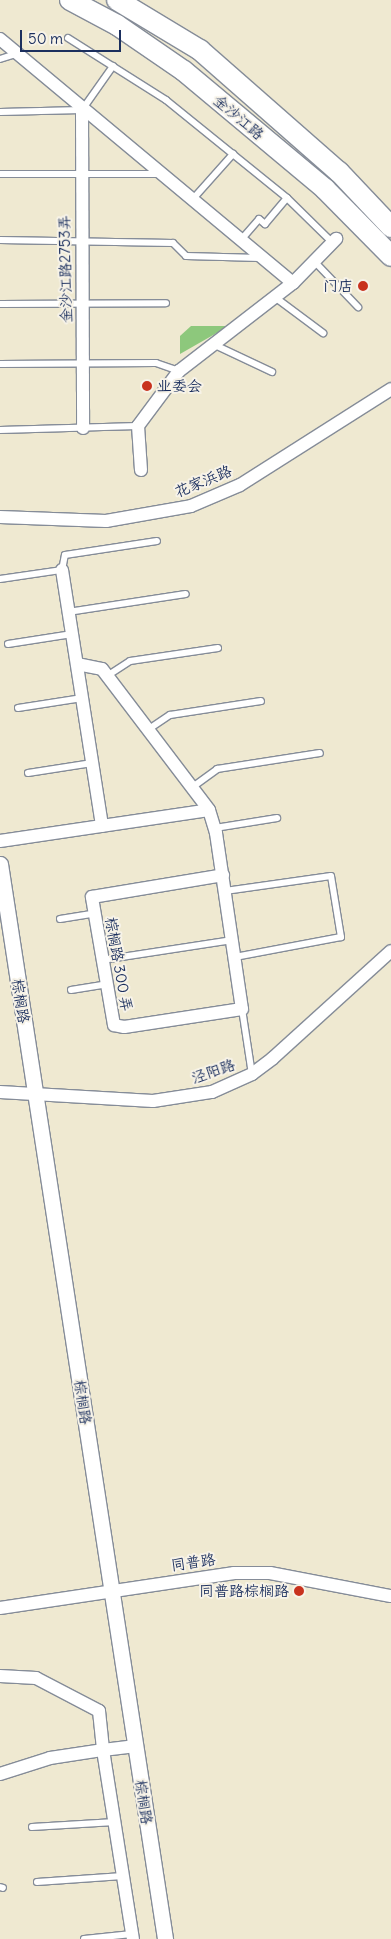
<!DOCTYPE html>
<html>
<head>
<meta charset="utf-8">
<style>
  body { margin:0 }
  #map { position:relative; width:391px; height:1939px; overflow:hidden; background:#efe9d1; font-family:Delius,"LXGW WenKai TC",sans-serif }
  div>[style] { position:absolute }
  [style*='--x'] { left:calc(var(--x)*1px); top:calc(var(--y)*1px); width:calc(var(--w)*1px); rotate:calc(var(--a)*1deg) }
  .green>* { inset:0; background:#8dc87c }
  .roads { filter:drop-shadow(1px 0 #858c98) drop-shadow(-1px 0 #858c98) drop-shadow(0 1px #858c98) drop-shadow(0 -1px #858c98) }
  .service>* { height:6px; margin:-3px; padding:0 3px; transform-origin:3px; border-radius:3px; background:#fff }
  .minor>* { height:12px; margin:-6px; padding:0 6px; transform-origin:6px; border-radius:6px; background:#fff }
  .tertiary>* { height:15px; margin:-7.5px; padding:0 7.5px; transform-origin:7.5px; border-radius:7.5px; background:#fff }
  .primary>* { height:20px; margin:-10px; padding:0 10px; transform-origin:10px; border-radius:10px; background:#fff }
  .dots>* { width:14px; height:14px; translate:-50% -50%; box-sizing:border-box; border:2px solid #f7f3e8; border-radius:50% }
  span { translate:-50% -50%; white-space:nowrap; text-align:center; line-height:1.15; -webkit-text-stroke:4px #f7f3e8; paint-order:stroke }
  .street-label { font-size:15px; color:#1b2f5e }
  .poi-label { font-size:15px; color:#1b2f5e }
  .right { translate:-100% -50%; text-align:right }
  .left { translate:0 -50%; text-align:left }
  .scale { position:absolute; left:20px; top:30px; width:101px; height:22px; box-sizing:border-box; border:2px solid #1b2f5e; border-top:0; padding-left:6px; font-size:15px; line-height:18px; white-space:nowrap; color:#1b2f5e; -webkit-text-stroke:4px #f7f3e8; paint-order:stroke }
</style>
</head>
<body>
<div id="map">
  <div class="green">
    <div style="clip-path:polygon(191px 326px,229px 326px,180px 354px,180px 336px)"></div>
  </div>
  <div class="roads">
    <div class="service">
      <div style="--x:68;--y:38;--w:116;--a:32.3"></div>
      <div style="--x:166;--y:100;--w:156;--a:39"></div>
      <div style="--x:287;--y:198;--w:63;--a:44.4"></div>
      <div style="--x:0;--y:59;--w:16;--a:-18"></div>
      <div style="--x:0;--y:112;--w:82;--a:-1.4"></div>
      <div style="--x:82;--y:110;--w:54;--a:-54.8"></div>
      <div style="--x:0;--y:174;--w:159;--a:0"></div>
      <div style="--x:192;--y:200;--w:62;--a:-48.3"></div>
      <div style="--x:0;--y:240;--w:173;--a:1"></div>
      <div style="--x:173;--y:243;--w:18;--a:45"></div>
      <div style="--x:186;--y:256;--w:74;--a:1.5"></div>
      <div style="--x:240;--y:241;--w:29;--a:-49"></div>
      <div style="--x:259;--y:219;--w:8;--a:40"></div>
      <div style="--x:265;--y:224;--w:34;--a:-50"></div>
      <div style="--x:314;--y:261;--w:64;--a:46.3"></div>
      <div style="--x:276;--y:298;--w:59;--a:36.7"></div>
      <div style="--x:0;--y:304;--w:166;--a:-0.3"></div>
      <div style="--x:217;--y:346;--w:61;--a:25.3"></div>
      <div style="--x:0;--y:364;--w:156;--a:-0.4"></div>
      <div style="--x:156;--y:363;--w:24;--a:19"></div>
      <div style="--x:0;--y:430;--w:138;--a:-1.7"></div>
      <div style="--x:0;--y:579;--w:63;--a:-8.3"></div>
      <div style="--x:62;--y:570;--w:15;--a:-79"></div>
      <div style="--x:65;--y:555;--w:93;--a:-8.7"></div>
      <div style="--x:68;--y:612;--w:119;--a:-8.7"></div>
      <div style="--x:8;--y:644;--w:65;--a:-8.9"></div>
      <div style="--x:107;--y:676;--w:27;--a:-33"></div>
      <div style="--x:130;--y:661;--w:89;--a:-8.4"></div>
      <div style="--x:18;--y:708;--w:65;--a:-8.9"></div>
      <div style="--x:149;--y:729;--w:25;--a:-34"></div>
      <div style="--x:170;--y:715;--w:92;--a:-8.7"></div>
      <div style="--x:28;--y:773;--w:65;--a:-8.9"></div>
      <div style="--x:194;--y:786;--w:29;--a:-36"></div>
      <div style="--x:217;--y:769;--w:104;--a:-8.8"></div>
      <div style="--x:215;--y:828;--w:63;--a:-9.2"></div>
      <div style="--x:225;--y:891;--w:107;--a:-8.1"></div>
      <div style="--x:331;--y:876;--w:62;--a:80.7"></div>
      <div style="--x:341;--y:937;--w:108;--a:169.3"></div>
      <div style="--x:60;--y:919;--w:33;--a:-9"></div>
      <div style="--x:102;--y:960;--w:132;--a:-8.7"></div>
      <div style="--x:71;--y:990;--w:33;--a:-9"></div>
      <div style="--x:242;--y:1009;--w:66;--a:81.3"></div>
      <div style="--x:32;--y:1827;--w:83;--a:-3.4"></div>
      <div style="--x:37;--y:1882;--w:86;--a:-4"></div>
      <div style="--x:0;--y:1887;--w:3;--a:18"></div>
      <div style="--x:84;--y:1939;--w:48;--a:-5.9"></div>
    </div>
    <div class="minor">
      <div style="--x:0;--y:39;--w:381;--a:39.8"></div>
      <div style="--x:293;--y:283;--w:62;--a:-45.7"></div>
      <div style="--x:82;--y:110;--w:318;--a:89.8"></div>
      <div style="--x:141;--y:470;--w:44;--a:-93.9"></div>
      <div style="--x:138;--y:426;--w:69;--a:-53.3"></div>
      <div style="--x:179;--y:371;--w:144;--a:-37.7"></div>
      <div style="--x:0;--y:517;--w:106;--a:2.2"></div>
      <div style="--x:106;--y:521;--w:86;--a:-10"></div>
      <div style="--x:191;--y:506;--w:53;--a:-23.2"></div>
      <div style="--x:240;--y:485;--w:179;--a:-32.4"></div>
      <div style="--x:62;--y:570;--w:259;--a:81.1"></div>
      <div style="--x:77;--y:664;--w:25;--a:11"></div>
      <div style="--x:102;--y:669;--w:177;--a:52.8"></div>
      <div style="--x:209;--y:810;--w:24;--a:73"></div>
      <div style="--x:216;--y:833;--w:178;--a:81.6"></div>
      <div style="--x:242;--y:1009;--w:119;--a:171.3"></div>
      <div style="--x:124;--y:1027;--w:10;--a:-169"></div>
      <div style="--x:114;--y:1025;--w:130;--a:-99.8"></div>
      <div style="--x:92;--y:897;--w:133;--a:-9.5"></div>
      <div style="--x:0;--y:841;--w:211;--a:-8.4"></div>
      <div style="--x:0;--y:1092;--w:153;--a:3.4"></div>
      <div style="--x:153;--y:1101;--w:60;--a:-8.7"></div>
      <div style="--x:212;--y:1092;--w:44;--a:-24.2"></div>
      <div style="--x:252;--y:1074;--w:26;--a:-37"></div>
      <div style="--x:273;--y:1058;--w:159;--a:-42.2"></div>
      <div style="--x:0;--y:1608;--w:237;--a:-8.5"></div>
      <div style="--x:234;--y:1573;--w:36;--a:0"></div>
      <div style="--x:270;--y:1573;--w:123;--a:10.8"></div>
      <div style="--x:0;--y:1676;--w:36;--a:3"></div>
      <div style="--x:36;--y:1678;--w:71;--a:27.6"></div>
      <div style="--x:99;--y:1711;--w:39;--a:84"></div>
      <div style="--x:103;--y:1750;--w:33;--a:-7"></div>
      <div style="--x:0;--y:1774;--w:52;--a:-17.7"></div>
      <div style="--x:50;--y:1758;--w:54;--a:-8.6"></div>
      <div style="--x:103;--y:1750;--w:191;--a:81"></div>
    </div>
    <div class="tertiary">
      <div style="--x:0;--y:864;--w:1088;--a:81.27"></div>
    </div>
    <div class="primary">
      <div style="--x:70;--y:0;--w:53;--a:28"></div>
      <div style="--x:117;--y:25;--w:81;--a:34.5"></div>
      <div style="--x:184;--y:71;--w:184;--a:39.9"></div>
      <div style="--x:325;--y:189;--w:94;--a:45.4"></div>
      <div style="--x:117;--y:0;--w:97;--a:31.1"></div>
      <div style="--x:200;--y:50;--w:185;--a:41.3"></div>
      <div style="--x:339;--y:172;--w:76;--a:46.6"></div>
    </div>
  </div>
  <div class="dots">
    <div style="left:363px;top:286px;background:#c8321e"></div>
    <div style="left:147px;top:386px;background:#c8321e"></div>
    <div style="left:299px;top:1591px;background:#c8321e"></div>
  </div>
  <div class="street-label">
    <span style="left:239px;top:117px;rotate:40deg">金沙江路</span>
    <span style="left:65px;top:269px;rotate:-91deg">金沙江路2753弄</span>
    <span style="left:203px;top:481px;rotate:-22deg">花家浜路</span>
    <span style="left:119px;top:964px;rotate:80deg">棕榈路 300 弄</span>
    <span style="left:21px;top:1001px;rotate:81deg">棕榈路</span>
    <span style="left:213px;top:1071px;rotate:-19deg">泾阳路</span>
    <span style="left:83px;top:1402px;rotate:81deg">棕榈路</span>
    <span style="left:193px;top:1562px;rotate:-8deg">同普路</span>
    <span style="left:144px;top:1802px;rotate:81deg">棕榈路</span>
  </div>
  <div class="poi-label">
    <span class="right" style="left:353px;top:286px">门店</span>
    <span class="left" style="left:157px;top:386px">业委会</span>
    <span class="right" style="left:289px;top:1591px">同普路棕榈路</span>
  </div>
  <div class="scale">50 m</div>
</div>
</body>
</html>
